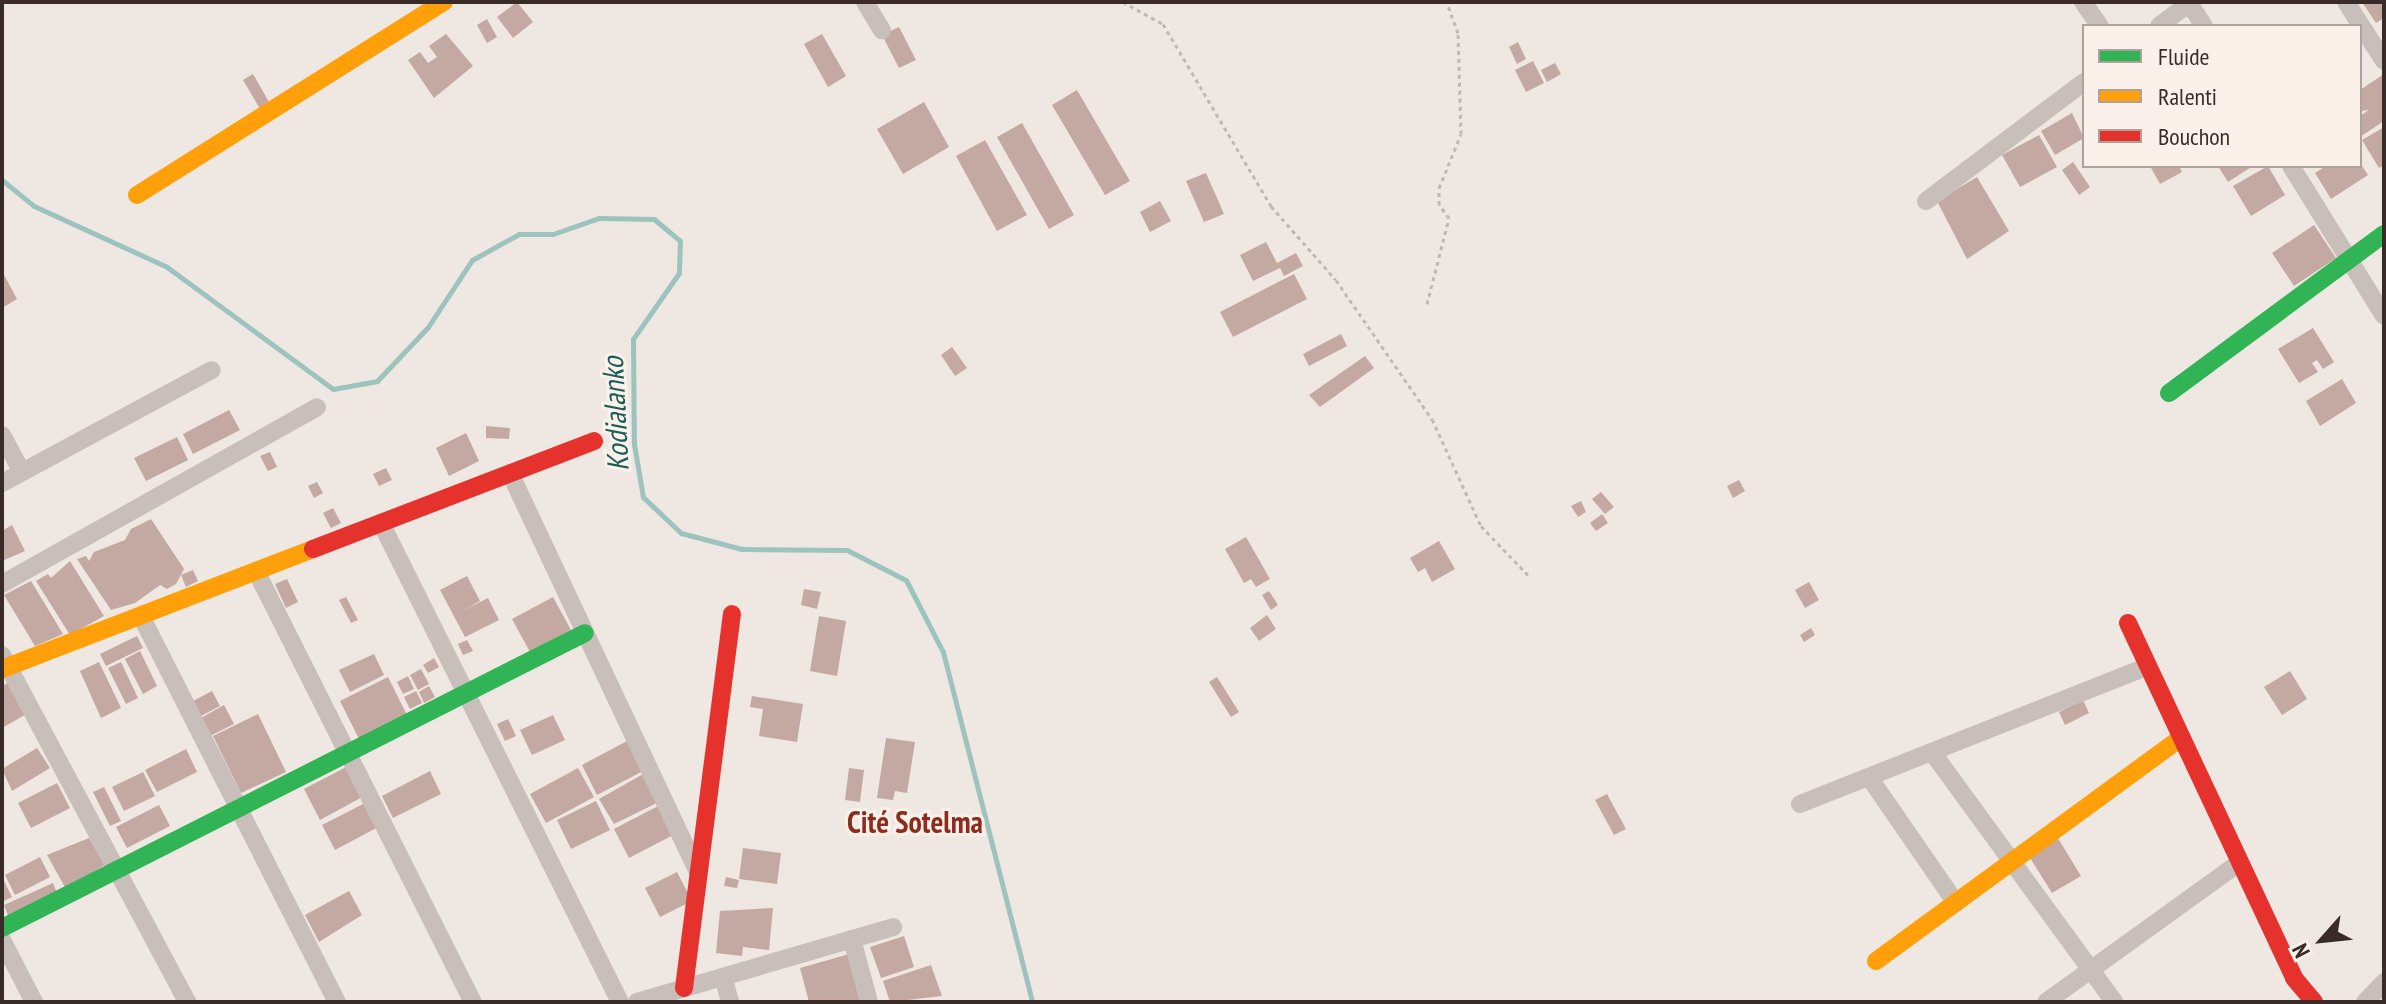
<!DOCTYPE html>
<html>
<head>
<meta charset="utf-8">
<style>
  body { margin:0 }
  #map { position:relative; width:2386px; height:1004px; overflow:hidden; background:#efe7e2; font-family:"PT Sans Narrow",sans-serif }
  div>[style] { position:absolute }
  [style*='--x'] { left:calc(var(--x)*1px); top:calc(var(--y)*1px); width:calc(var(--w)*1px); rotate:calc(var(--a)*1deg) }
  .stream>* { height:5px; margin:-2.5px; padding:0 2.5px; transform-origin:2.5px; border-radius:2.5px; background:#9dc3be }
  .building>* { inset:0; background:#c4a8a2 }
  .path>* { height:3px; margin-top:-1.5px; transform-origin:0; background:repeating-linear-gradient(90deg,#c1b8b3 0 4px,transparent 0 8px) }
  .street>* { height:18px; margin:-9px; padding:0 9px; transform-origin:9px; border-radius:9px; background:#c8bfba }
  .fast>* { height:18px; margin:-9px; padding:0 9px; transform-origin:9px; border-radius:9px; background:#30b455 }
  .slow>* { height:18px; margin:-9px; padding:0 9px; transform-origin:9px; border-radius:9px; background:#ff9f0a }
  .jam>* { height:18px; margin:-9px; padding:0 9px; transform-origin:9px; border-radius:9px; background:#e5322d }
  span { translate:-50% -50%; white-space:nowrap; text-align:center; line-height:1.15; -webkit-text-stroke:6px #fbf1ea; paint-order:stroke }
  .water-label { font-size:30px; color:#1b5d5b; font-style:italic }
  .neighbourhood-label { font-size:30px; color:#8d2b1c; font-weight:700 }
  .frame { position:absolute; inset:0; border:4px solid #392c28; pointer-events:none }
  .legend { position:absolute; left:2082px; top:24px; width:280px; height:144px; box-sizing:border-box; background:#fbf1ea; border:2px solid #ada29c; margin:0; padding:10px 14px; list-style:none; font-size:24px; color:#392c28 }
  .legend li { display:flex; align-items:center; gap:16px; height:40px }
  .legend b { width:40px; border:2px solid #ada29c }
  .north { position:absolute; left:2282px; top:900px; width:80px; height:80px; -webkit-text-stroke:6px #fbf1ea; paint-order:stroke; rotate:243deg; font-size:22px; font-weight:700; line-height:32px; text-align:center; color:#392c28 }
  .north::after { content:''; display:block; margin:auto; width:28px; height:36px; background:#392c28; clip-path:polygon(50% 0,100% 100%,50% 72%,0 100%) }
</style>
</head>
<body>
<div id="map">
  <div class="stream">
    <div style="--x:2;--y:180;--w:41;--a:39.1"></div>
    <div style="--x:34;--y:206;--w:146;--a:24.6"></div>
    <div style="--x:167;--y:267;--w:206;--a:36.3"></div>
    <div style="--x:333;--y:389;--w:45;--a:-10.3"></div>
    <div style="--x:377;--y:381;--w:74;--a:-46.6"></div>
    <div style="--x:428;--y:327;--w:80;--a:-56.7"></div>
    <div style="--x:472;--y:260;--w:54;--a:-29"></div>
    <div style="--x:519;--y:234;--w:34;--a:0"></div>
    <div style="--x:553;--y:234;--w:49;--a:-19.2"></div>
    <div style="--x:599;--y:218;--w:55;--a:1"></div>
    <div style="--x:654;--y:219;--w:34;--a:40"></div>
    <div style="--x:680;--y:241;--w:32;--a:92"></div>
    <div style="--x:679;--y:273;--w:80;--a:124.9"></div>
    <div style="--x:633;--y:339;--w:105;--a:89.5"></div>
    <div style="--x:634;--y:444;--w:54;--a:80.4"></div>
    <div style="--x:643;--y:497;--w:52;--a:43.5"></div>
    <div style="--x:681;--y:533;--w:63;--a:14.7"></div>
    <div style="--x:742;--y:549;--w:105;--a:0.5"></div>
    <div style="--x:847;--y:550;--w:66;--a:27"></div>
    <div style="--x:906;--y:580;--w:81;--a:62.8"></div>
    <div style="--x:943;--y:652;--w:361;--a:75.7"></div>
  </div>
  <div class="building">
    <div style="clip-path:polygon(517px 2px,533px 22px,513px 38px,497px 17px)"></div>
    <div style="clip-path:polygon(2362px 2px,2384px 2px,2384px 18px,2376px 23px)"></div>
    <div style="clip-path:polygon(487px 19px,497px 37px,487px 43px,477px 25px)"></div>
    <div style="clip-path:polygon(899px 27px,916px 60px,899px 68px,882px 35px)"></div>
    <div style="clip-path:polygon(446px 34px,473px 66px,434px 98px,408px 60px,420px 52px,428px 63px,437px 57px,429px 46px)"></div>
    <div style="clip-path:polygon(822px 34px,846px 76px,828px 87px,804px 44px)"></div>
    <div style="clip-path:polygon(1518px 42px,1526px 59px,1517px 64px,1509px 47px)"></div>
    <div style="clip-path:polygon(1533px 61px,1544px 83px,1526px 92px,1515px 70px)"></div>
    <div style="clip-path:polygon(1555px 63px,1561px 74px,1547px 82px,1541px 70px)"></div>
    <div style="clip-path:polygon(253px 74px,273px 109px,263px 114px,243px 80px)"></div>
    <div style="clip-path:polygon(2384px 74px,2384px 121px,2360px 137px,2360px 116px,2369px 110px,2360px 111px,2360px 90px)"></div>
    <div style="clip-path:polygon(1077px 90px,1130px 181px,1105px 195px,1052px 105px)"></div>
    <div style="clip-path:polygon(924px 102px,949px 147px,903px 174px,877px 129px)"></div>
    <div style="clip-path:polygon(2072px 113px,2084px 138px,2055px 155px,2041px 131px)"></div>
    <div style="clip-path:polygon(1022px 123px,1074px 215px,1049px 229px,997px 137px)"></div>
    <div style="clip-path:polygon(2384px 127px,2384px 165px,2379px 168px,2362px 140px)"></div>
    <div style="clip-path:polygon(2039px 135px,2057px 167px,2020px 187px,2002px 155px)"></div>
    <div style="clip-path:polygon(985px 140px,1027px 215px,997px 231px,956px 156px)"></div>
    <div style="clip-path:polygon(2073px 162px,2090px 187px,2079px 195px,2062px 170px)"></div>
    <div style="clip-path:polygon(2150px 166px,2179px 166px,2182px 172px,2160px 184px)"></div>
    <div style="clip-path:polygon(2218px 166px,2253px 166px,2228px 182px)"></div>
    <div style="clip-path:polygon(2268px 166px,2285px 195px,2251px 216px,2233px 186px)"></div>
    <div style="clip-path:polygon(2326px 166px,2362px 166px,2368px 175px,2331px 199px,2315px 173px)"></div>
    <div style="clip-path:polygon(1206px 173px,1224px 214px,1204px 222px,1186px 181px)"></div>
    <div style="clip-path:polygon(1977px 177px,2009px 231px,1967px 259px,1937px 201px)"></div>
    <div style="clip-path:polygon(1160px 201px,1171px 221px,1150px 232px,1140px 212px)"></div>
    <div style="clip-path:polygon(2314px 225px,2336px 258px,2294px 286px,2272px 253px)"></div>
    <div style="clip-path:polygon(1266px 242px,1277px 263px,1296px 253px,1303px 266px,1284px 276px,1280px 268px,1253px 281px,1240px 255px)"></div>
    <div style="clip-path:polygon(2px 271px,17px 299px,2px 308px)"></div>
    <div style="clip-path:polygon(1294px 274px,1307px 299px,1233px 337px,1220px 312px)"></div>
    <div style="clip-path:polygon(2313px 328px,2334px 362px,2323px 369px,2317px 360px,2312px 363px,2318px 372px,2299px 383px,2278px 349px)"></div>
    <div style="clip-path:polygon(1341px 334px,1347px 346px,1309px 366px,1303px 354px)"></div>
    <div style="clip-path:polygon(952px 347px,967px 368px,955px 376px,941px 355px)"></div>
    <div style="clip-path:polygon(1365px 356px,1374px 368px,1320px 407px,1309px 395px)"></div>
    <div style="clip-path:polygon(2342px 379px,2356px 403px,2320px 426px,2306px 401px)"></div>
    <div style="clip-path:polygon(229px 410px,240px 430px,193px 454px,183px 434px)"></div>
    <div style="clip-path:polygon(486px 426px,510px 428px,509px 439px,486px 438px)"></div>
    <div style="clip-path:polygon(466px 433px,479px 461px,449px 476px,436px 448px)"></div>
    <div style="clip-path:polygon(177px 437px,188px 460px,146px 481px,134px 458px)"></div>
    <div style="clip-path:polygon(270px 452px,277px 467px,268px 471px,260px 456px)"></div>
    <div style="clip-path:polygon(386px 468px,392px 480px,379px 486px,373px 474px)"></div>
    <div style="clip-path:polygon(1739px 480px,1745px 491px,1733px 498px,1727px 486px)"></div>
    <div style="clip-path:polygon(317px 482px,323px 493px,314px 498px,308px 486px)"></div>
    <div style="clip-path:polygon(1601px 492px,1614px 507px,1605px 514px,1592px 499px)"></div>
    <div style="clip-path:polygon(1581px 501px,1586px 512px,1578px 517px,1571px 506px)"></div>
    <div style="clip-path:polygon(333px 508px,341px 523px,331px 528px,323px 513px)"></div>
    <div style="clip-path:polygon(1602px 514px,1608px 523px,1596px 531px,1590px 523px)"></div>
    <div style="clip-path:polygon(151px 519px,184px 569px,176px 584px,167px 589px,160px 585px,135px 603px,111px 610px,77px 559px,86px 556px,89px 561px,94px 552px,125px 540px,131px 529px)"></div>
    <div style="clip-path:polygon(12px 525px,25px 551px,2px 561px,2px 531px)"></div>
    <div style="clip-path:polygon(1246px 537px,1270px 579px,1256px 587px,1251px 579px,1244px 583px,1225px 549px)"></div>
    <div style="clip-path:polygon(1439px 541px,1455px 569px,1432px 582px,1425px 568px,1418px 572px,1410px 558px)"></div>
    <div style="clip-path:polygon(70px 561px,104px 616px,70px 635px,36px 581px,48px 574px,51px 578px)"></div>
    <div style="clip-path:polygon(193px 570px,198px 581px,186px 587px,181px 575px)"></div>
    <div style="clip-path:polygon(467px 576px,480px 601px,462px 611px,488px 598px,499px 620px,465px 637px,440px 590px)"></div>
    <div style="clip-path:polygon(287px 579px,298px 602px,286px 608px,275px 584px)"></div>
    <div style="clip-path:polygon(31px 581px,63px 634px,35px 646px,4px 595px)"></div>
    <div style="clip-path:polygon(1809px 582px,1819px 600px,1805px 608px,1795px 590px)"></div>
    <div style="clip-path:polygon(804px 589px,821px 592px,817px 609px,801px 605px)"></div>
    <div style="clip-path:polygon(1269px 591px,1278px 605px,1271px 610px,1262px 595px)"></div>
    <div style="clip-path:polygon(346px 597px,358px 620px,351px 623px,339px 600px)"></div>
    <div style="clip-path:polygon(553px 597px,571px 630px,530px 652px,512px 619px)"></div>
    <div style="clip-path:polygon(1267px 615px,1276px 629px,1259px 641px,1250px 628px)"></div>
    <div style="clip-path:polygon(819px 616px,846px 621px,837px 676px,810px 671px)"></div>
    <div style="clip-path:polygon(1811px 628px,1815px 635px,1804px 642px,1800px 635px)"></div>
    <div style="clip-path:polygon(137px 636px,143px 648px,106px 666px,100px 654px)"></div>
    <div style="clip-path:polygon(467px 640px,473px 651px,463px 655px,458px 644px)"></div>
    <div style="clip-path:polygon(140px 651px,157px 686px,143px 694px,125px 659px)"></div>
    <div style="clip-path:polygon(374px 654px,384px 675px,350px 692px,339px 670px)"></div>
    <div style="clip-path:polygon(434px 658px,439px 667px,428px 673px,423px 665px)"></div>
    <div style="clip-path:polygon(99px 662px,121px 708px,101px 718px,80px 671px)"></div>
    <div style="clip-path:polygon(121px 662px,138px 698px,126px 704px,108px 668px)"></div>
    <div style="clip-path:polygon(421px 669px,429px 684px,418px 690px,410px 675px)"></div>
    <div style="clip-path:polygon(2290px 671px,2307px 699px,2282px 715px,2264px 687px)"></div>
    <div style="clip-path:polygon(408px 676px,414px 689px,403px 694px,397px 682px)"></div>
    <div style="clip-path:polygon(388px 677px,407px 715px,359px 739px,340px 701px)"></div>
    <div style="clip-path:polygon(1217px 677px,1239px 712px,1231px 717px,1209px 682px)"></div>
    <div style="clip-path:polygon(13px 680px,30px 712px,2px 728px,2px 686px)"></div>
    <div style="clip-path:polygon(429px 686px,435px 697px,424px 703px,419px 692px)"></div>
    <div style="clip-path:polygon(212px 691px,220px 706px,201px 716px,193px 701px)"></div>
    <div style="clip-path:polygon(416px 691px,422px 703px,410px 709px,404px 697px)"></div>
    <div style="clip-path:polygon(752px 696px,803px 704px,797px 742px,759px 736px,763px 709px,750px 707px)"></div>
    <div style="clip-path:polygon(2083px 700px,2089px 713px,2065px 725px,2059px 712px)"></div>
    <div style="clip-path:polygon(224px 705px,234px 724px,210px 736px,201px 718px)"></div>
    <div style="clip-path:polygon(258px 714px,286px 772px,241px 793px,213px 736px)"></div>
    <div style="clip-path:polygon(553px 715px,565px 740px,532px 755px,520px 730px)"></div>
    <div style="clip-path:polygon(508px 719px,516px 736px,505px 741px,497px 724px)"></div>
    <div style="clip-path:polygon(886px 738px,915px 742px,907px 793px,895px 791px,893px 800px,877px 798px)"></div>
    <div style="clip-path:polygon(629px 740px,645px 770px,597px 795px,582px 765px)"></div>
    <div style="clip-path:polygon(37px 748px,50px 768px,12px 791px,2px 769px)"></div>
    <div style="clip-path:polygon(186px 749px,197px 772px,157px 792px,145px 770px)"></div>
    <div style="clip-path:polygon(350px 765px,366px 795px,320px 820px,304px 789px)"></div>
    <div style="clip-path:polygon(578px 768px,594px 797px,546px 823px,530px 794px)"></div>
    <div style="clip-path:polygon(849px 768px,864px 770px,860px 802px,845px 800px)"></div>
    <div style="clip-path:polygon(430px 771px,441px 794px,393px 818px,382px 796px)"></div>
    <div style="clip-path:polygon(143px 772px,155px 796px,124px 811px,112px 787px)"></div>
    <div style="clip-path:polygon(645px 773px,661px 801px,614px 824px,599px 799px)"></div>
    <div style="clip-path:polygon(57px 783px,70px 808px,31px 828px,18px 803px)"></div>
    <div style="clip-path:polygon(104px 787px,121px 821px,110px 826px,93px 792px)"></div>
    <div style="clip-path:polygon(1607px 794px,1626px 829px,1614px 835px,1595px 800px)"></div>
    <div style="clip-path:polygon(369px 801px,382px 825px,335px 850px,322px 825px)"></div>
    <div style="clip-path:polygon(596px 801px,610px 830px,571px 849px,557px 820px)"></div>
    <div style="clip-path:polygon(159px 805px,170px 826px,127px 848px,116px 827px)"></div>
    <div style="clip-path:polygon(660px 805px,675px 834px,629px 858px,614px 829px)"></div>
    <div style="clip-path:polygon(2056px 835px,2081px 876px,2052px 893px,2027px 853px)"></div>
    <div style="clip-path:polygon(89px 838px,105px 865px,66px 889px,47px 855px)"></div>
    <div style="clip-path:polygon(743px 848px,781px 853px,777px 884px,739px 879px)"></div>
    <div style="clip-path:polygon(40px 857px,50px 877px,15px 895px,5px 875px)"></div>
    <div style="clip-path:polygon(677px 872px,692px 901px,660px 917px,645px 888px)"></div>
    <div style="clip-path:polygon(2px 877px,12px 897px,2px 902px)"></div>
    <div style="clip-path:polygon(726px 877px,739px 880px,737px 888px,724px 886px)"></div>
    <div style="clip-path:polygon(53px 883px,58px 896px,9px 918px,4px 905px)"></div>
    <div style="clip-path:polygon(349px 891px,362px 915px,319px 942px,305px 915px)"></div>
    <div style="clip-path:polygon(773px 908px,769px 950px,743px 947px,742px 956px,716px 953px,720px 911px)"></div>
    <div style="clip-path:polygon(904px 936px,914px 967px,881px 978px,870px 947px)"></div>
    <div style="clip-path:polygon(853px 953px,864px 1002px,809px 1002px,800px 968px)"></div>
    <div style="clip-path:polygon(931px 965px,942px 996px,890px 1002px,883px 981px)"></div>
  </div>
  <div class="path">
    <div style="--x:1123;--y:2;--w:46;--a:28.8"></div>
    <div style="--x:1163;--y:24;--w:212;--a:59.3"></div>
    <div style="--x:1271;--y:206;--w:98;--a:48.7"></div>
    <div style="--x:1336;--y:280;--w:169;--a:55.4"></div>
    <div style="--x:1432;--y:419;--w:118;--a:65.4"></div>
    <div style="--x:1481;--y:526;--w:68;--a:46.2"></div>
    <div style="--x:1427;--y:304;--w:89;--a:-75.7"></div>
    <div style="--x:1449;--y:218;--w:17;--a:-126"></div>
    <div style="--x:1439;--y:204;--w:16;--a:-90"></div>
    <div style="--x:1439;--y:188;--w:58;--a:-67.8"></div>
    <div style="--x:1461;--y:134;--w:101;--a:-91.7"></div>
    <div style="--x:1458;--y:33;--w:33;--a:-110"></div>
  </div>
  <div class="street">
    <div style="--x:865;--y:2;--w:33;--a:59"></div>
    <div style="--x:2083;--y:2;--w:29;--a:55"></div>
    <div style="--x:2346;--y:2;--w:70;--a:57.2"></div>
    <div style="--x:2189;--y:3;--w:27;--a:57"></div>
    <div style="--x:2159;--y:26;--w:40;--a:-37"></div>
    <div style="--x:2291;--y:166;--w:176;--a:58.2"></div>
    <div style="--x:1926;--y:201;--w:198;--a:-37"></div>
    <div style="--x:2;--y:435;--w:42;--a:61.6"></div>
    <div style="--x:510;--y:473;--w:441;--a:64.8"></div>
    <div style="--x:2;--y:483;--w:238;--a:-28.3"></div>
    <div style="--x:381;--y:523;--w:535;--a:63.48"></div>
    <div style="--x:256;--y:571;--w:483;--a:63.3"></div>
    <div style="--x:2;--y:584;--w:361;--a:-29.3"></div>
    <div style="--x:141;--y:616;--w:433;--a:63.1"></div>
    <div style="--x:2;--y:655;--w:393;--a:61.9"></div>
    <div style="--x:1932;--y:752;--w:309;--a:53.9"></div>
    <div style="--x:1869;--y:777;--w:153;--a:55.4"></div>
    <div style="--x:1800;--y:804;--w:374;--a:-21.6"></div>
    <div style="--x:852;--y:939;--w:65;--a:74.9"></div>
    <div style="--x:2;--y:940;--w:70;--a:62.7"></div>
    <div style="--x:723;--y:977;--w:26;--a:74"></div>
    <div style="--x:637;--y:1002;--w:267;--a:-16.3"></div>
    <div style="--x:2046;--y:1002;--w:239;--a:-35.8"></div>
    <div style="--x:2365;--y:1002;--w:28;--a:-46"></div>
  </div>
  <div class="fast">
    <div style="--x:2169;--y:393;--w:267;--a:-36.5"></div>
    <div style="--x:2;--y:928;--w:653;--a:-26.84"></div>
  </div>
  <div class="slow">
    <div style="--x:137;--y:195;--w:363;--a:-32.2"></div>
    <div style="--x:2;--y:669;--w:333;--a:-21.1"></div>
    <div style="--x:1876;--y:961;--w:378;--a:-36.2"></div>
  </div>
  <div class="jam">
    <div style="--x:313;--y:549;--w:301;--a:-21"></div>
    <div style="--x:2128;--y:623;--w:392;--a:64.9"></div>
    <div style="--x:2294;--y:978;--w:31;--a:50"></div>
    <div style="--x:684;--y:988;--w:377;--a:-82.7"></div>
  </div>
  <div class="water-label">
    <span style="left:615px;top:414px;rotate:-93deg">Kodialanko</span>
  </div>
  <div class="neighbourhood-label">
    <span style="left:915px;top:822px">Cité Sotelma</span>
  </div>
  <div class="frame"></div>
  <ul class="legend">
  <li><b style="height:10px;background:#30b455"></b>Fluide</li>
  <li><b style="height:10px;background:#ff9f0a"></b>Ralenti</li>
  <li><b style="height:10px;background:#e5322d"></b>Bouchon</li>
  </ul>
  <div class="north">N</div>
</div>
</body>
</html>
